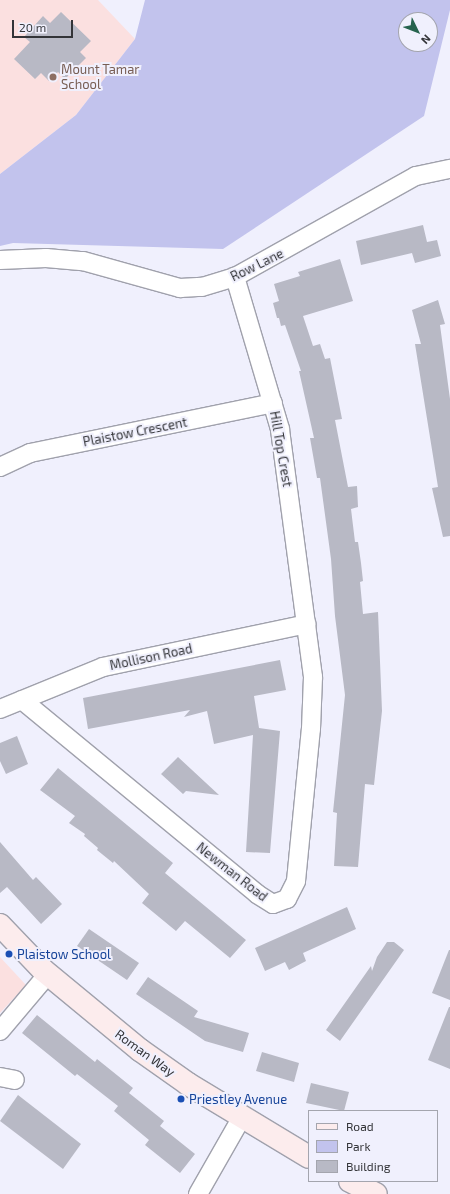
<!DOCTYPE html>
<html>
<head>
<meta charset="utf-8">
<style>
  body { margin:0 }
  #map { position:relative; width:450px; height:1194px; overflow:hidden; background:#f0f0fd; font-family:"Exo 2",sans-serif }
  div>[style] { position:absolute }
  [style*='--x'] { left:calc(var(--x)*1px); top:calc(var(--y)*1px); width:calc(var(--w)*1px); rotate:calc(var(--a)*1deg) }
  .education>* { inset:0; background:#fbe0e0 }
  .green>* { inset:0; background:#c2c3ed }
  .building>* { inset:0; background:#b8b9c5 }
  .roads { filter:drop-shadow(1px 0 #a0a1ac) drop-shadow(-1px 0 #a0a1ac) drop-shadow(0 1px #a0a1ac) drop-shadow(0 -1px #a0a1ac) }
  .street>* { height:18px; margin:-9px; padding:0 9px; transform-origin:9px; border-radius:9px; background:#fff }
  .secondary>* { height:22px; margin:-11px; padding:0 11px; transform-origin:11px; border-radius:11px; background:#fceced }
  .dots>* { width:11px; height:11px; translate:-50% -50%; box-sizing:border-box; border:2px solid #f0f0fd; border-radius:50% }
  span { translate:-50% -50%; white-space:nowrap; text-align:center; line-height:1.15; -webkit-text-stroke:4px #f0f0fd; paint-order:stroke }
  .education-label { font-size:13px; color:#785e54 }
  .left { translate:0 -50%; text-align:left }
  .street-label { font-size:13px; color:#333438 }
  .transit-label { font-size:13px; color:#164399 }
  .legend { position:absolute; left:308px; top:1110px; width:130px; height:72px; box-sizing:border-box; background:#f0f0fd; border:1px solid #a4a5ae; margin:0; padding:5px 7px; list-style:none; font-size:12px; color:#333438 }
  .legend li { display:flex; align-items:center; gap:8px; height:20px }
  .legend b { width:20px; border:1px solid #a4a5ae }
  .north { position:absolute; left:398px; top:12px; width:40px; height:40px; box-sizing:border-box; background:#f0f0fd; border:1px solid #a4a5ae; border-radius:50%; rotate:133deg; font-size:11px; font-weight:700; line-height:16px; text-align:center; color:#333438 }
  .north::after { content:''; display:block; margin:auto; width:14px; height:18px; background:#26634e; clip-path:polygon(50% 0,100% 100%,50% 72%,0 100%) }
  .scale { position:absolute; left:12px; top:20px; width:61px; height:18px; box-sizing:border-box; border:2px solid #333438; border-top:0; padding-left:5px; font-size:12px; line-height:14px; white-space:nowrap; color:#333438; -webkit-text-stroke:3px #f0f0fd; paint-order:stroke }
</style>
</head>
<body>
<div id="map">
  <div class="education">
    <div style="clip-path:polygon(0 0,98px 0,135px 39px,76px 115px,0 174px)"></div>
    <div style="clip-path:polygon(0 957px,26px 985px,0 1013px)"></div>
  </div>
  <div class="green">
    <div style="clip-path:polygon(evenodd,145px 0,450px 0,450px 10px,424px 116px,223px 249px,13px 243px,0 246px,0 174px,76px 115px,135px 39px,145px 0,406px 20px,430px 20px,430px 44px,406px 44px,406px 20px)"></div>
  </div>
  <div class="building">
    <div style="clip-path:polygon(61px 12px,91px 41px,80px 52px,86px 58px,65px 79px,58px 72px,49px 81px,41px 73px,35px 79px,14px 59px,30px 42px,24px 37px,43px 16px,50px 23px)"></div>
    <div style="clip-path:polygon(423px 225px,427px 242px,437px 240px,441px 256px,415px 263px,412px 253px,361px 265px,356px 241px)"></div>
    <div style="clip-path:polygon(340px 259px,353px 301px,303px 316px,313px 346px,320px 344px,325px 359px,330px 358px,342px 419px,335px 420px,348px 487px,357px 486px,358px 507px,351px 509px,355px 542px,358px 542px,361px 563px,363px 581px,360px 582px,363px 614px,378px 612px,382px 711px,374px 785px,365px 784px,358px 867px,334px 866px,337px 813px,333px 812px,345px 695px,335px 616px,331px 559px,320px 478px,317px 478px,310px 438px,314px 438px,299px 371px,301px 371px,285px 325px,281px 326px,279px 318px,277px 318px,273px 303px,279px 301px,274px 284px,300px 276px,298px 272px)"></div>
    <div style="clip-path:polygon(438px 300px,445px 324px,440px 325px,450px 399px,450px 536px,443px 537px,432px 488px,438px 487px,415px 344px,421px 344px,412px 310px)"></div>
    <div style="clip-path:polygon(280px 660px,286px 690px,254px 696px,259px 728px,280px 731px,270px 853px,246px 852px,253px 735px,214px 744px,207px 711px,184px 717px,190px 710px,88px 729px,83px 698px)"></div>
    <div style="clip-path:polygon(17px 736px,28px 764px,6px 774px,0 761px,0 743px)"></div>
    <div style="clip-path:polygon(178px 757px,219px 795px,186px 791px,183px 794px,161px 774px)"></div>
    <div style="clip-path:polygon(58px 768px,173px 863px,165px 873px,246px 940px,230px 958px,185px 921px,176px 931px,142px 903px,149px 894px,114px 861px,113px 863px,97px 850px,98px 848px,84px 836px,85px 834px,69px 823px,75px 816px,40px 790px)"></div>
    <div style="clip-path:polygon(0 842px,33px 880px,36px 877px,62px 904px,41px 924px,7px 887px,0 893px)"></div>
    <div style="clip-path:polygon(347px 907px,356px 929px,303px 953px,306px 961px,289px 970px,285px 962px,265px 971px,255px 948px)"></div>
    <div style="clip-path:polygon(89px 929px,139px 963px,127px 980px,77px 946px)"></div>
    <div style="clip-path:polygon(387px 942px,394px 942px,404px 950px,340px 1041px,326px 1030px,371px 966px,372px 971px,377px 957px)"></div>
    <div style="clip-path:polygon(449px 950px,450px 950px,450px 1000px,432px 993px)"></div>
    <div style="clip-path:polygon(148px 977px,198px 1011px,194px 1017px,249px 1033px,243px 1052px,205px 1041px,136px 994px)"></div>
    <div style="clip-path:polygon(449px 1007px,450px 1007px,450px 1069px,428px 1060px)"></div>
    <div style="clip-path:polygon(37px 1015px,95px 1062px,97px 1059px,133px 1088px,129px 1093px,164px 1121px,160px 1126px,195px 1154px,180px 1173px,145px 1145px,149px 1140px,114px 1111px,118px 1106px,77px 1074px,75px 1076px,22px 1033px)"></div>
    <div style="clip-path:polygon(262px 1052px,299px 1063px,294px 1082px,256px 1071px)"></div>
    <div style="clip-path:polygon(311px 1083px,349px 1092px,344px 1111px,306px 1103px)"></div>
    <div style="clip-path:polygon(18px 1095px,81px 1144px,63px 1169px,0 1121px)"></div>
  </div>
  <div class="roads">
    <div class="street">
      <div style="--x:0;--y:260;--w:46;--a:-2.5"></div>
      <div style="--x:46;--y:258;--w:37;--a:5"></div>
      <div style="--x:83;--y:261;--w:101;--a:15.6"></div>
      <div style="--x:180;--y:288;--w:22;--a:-3"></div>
      <div style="--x:202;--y:287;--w:34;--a:-17"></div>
      <div style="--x:235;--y:277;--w:207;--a:-29.2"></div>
      <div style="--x:416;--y:176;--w:35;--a:-12"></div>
      <div style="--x:0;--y:467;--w:33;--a:-25"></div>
      <div style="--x:30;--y:453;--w:248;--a:-11.6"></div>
      <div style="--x:22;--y:700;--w:305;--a:39.5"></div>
      <div style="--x:257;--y:894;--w:19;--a:32"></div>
      <div style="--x:273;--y:904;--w:15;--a:-20"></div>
      <div style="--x:287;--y:899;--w:20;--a:-63"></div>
      <div style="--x:296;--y:881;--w:153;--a:-84.4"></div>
      <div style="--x:311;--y:729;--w:52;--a:-87.8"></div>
      <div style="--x:313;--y:677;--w:250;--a:-97.6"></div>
      <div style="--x:280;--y:429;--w:159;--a:-106.5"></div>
      <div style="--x:0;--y:709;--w:111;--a:-22.2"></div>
      <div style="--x:103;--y:667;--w:208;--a:-11.9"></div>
      <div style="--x:0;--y:1031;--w:75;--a:-49.9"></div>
      <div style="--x:0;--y:1077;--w:15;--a:11"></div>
      <div style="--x:198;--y:1194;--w:89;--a:-60.3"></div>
    </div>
    <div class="secondary">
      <div style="--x:0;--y:925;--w:62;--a:46.3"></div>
      <div style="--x:43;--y:970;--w:126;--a:39.5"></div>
      <div style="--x:140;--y:1050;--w:59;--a:35.3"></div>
      <div style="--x:188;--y:1084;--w:141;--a:31.1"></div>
      <div style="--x:350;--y:1181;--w:29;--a:27"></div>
    </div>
  </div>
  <div class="dots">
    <div style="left:53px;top:77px;background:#8d6e63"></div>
    <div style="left:9px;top:954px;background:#1a4fb4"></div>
    <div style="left:181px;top:1099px;background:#1a4fb4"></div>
  </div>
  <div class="education-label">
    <span class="left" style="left:61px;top:77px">Mount Tamar<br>School</span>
  </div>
  <div class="street-label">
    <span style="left:257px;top:265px;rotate:-26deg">Row Lane</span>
    <span style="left:135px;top:432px;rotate:-11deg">Plaistow Crescent</span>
    <span style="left:281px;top:449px;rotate:80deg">Hill Top Crest</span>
    <span style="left:151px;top:657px;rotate:-12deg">Mollison Road</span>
    <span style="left:232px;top:872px;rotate:38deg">Newman Road</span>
    <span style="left:145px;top:1053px;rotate:36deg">Roman Way</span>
  </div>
  <div class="transit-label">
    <span class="left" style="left:17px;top:954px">Plaistow School</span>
    <span class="left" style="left:189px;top:1099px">Priestley Avenue</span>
  </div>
  <ul class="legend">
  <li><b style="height:5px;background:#fceced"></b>Road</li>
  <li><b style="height:11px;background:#c2c3ed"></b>Park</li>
  <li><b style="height:11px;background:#b8b9c5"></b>Building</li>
  </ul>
  <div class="north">N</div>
  <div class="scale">20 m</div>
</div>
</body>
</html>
